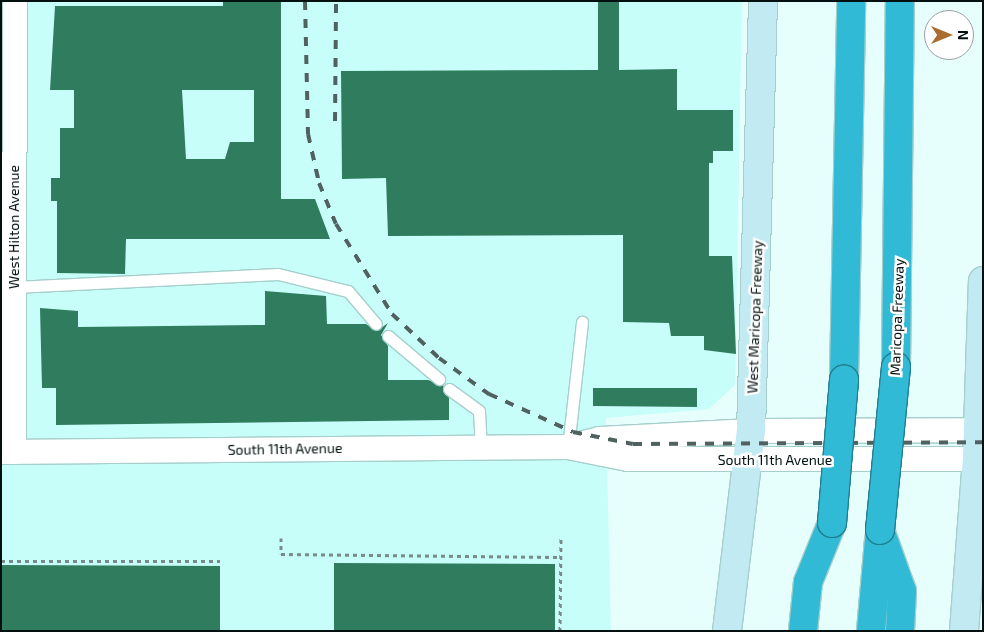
<!DOCTYPE html>
<html>
<head>
<meta charset="utf-8">
<style>
  body { margin:0 }
  #map { position:relative; width:984px; height:632px; overflow:hidden; background:#e6fffd; font-family:"Exo 2",sans-serif }
  div>[style] { position:absolute }
  [style*='--x'] { left:calc(var(--x)*1px); top:calc(var(--y)*1px); width:calc(var(--w)*1px); rotate:calc(var(--a)*1deg) }
  .built>* { inset:0; background:#c8fef9 }
  .building>* { inset:0; background:#307c5f }
  .path>* { height:3px; margin-top:-1.5px; transform-origin:0; background:repeating-linear-gradient(90deg,#778b89 0 4px,transparent 0 8px) }
  .roads { filter:drop-shadow(1px 0 #a5cfcb) drop-shadow(-1px 0 #a5cfcb) drop-shadow(0 1px #a5cfcb) drop-shadow(0 -1px #a5cfcb) }
  .service>* { height:11px; margin:-5.5px; padding:0 5.5px; transform-origin:5.5px; border-radius:5.5px; background:#fff }
  .minor>* { height:24px; margin:-12px; padding:0 12px; transform-origin:12px; border-radius:12px; background:#fff }
  .secondary>* { height:28px; margin:-14px; padding:0 14px; transform-origin:14px; border-radius:14px; background:#c1eaf3 }
  .motorway>* { height:28px; margin:-14px; padding:0 14px; transform-origin:14px; border-radius:14px; background:#30bad6 }
  .rail>* { height:4px; margin-top:-2px; transform-origin:0; background:repeating-linear-gradient(90deg,#506160 0 9px,transparent 0 18px) }
  .bridges { filter:drop-shadow(1px 0 #207e90) drop-shadow(-1px 0 #207e90) drop-shadow(0 1px #207e90) drop-shadow(0 -1px #207e90) }
  .motorway-bridge>* { height:28px; margin:-14px; padding:0 14px; transform-origin:14px; border-radius:14px; background:#30bad6 }
  span { translate:-50% -50%; white-space:nowrap; text-align:center; line-height:1.15; -webkit-text-stroke:5px #fff; paint-order:stroke }
  .street-label { font-size:14px; color:#02100f }
  .frame { position:absolute; inset:0; border:2px solid #02100f; pointer-events:none }
  .north { position:absolute; left:924px; top:10px; width:50px; height:50px; box-sizing:border-box; background:#fff; border:1px solid #9a9f9f; border-radius:50%; rotate:90deg; font-size:14px; font-weight:700; line-height:20px; text-align:center; color:#02100f }
  .north::after { content:''; display:block; margin:auto; width:18px; height:22px; background:#a96e2f; clip-path:polygon(50% 0,100% 100%,50% 72%,0 100%) }
</style>
</head>
<body>
<div id="map">
  <div class="built">
    <div style="clip-path:polygon(1px 1px,742px 1px,735px 385px,709px 409px,606px 418px,611px 631px,1px 631px)"></div>
  </div>
  <div class="building">
    <div style="clip-path:polygon(evenodd,223px 1px,281px 1px,281px 199px,315px 199px,330px 239px,126px 239px,125px 274px,57px 273px,57px 201px,51px 201px,51px 178px,60px 178px,60px 128px,74px 128px,74px 90px,50px 90px,55px 6px,223px 6px,223px 1px,182px 90px,254px 90px,254px 142px,230px 142px,225px 159px,186px 159px,182px 90px)"></div>
    <div style="clip-path:polygon(598px 1px,619px 1px,619px 70px,677px 69px,677px 110px,733px 110px,733px 151px,713px 151px,713px 163px,709px 163px,709px 256px,732px 256px,736px 354px,704px 350px,704px 336px,671px 336px,669px 323px,623px 322px,623px 235px,388px 236px,386px 178px,342px 179px,341px 71px,598px 70px)"></div>
    <div style="clip-path:polygon(265px 291px,326px 296px,327px 324px,366px 324px,377px 331px,388px 323px,381px 335px,388px 346px,388px 380px,428px 380px,443px 385px,449px 398px,449px 420px,56px 425px,56px 388px,42px 388px,40px 308px,78px 311px,78px 327px,265px 325px)"></div>
    <div style="clip-path:polygon(593px 388px,697px 388px,697px 407px,593px 406px)"></div>
    <div style="clip-path:polygon(334px 563px,555px 564px,555px 631px,334px 631px)"></div>
    <div style="clip-path:polygon(1px 565px,220px 566px,220px 631px,1px 631px)"></div>
  </div>
  <div class="path">
    <div style="--x:281;--y:538;--w:16;--a:90"></div>
    <div style="--x:281;--y:554;--w:279;--a:0.6"></div>
    <div style="--x:1;--y:561;--w:219;--a:0"></div>
    <div style="--x:560;--y:631;--w:93;--a:-89.4"></div>
  </div>
  <div class="roads">
    <div class="service">
      <div style="--x:14;--y:287;--w:264;--a:-2.8"></div>
      <div style="--x:278;--y:274;--w:72;--a:13.7"></div>
      <div style="--x:348;--y:291;--w:43;--a:49.7"></div>
      <div style="--x:388;--y:336;--w:67;--a:40.1"></div>
      <div style="--x:449;--y:389;--w:37;--a:36"></div>
      <div style="--x:479;--y:411;--w:36;--a:87"></div>
      <div style="--x:568;--y:447;--w:126;--a:-83.6"></div>
    </div>
    <div class="minor">
      <div style="--x:580;--y:444;--w:21;--a:-14"></div>
      <div style="--x:600;--y:439;--w:151;--a:-3"></div>
      <div style="--x:751;--y:431;--w:232;--a:-0.2"></div>
      <div style="--x:1;--y:452;--w:567;--a:-0.51"></div>
      <div style="--x:568;--y:447;--w:61;--a:11.3"></div>
      <div style="--x:628;--y:459;--w:355;--a:0"></div>
      <div style="--x:14;--y:452;--w:451;--a:-89.9"></div>
    </div>
    <div class="secondary">
      <div style="--x:727;--y:631;--w:201;--a:-83.2"></div>
      <div style="--x:751;--y:431;--w:430;--a:-88.4"></div>
      <div style="--x:964;--y:631;--w:172;--a:-85.7"></div>
      <div style="--x:977;--y:459;--w:178;--a:-88.1"></div>
    </div>
    <div class="motorway">
      <div style="--x:896;--y:367;--w:366;--a:-89.4"></div>
      <div style="--x:844;--y:379;--w:378;--a:-88.9"></div>
      <div style="--x:880;--y:530;--w:65;--a:70.2"></div>
      <div style="--x:902;--y:591;--w:40;--a:92.9"></div>
      <div style="--x:803;--y:631;--w:49;--a:-84.2"></div>
      <div style="--x:808;--y:582;--w:64;--a:-67.9"></div>
      <div style="--x:871;--y:631;--w:92;--a:-85"></div>
    </div>
  </div>
  <div class="rail">
    <div style="--x:305;--y:1;--w:133;--a:88.7"></div>
    <div style="--x:308;--y:134;--w:50;--a:77.3"></div>
    <div style="--x:319;--y:183;--w:44;--a:67.5"></div>
    <div style="--x:336;--y:224;--w:106;--a:58.1"></div>
    <div style="--x:392;--y:314;--w:64;--a:43.1"></div>
    <div style="--x:439;--y:358;--w:62;--a:35.8"></div>
    <div style="--x:489;--y:394;--w:92;--a:24.3"></div>
    <div style="--x:573;--y:432;--w:61;--a:11.3"></div>
    <div style="--x:633;--y:444;--w:350;--a:-0.3"></div>
    <div style="--x:335;--y:121;--w:120;--a:-89.5"></div>
  </div>
  <div class="bridges">
    <div class="motorway-bridge">
      <div style="--x:832;--y:523;--w:144;--a:-85.2"></div>
      <div style="--x:880;--y:530;--w:164;--a:-84.4"></div>
    </div>
  </div>
  <div class="street-label">
    <span style="left:14px;top:227px;rotate:-90deg">West Hilton Avenue</span>
    <span style="left:755px;top:317px;rotate:-88deg">West Maricopa Freeway</span>
    <span style="left:897px;top:317px;rotate:-88deg">Maricopa Freeway</span>
    <span style="left:285px;top:449px;rotate:-1deg">South 11th Avenue</span>
    <span style="left:775px;top:460px">South 11th Avenue</span>
  </div>
  <div class="frame"></div>
  <div class="north">N</div>
</div>
</body>
</html>
